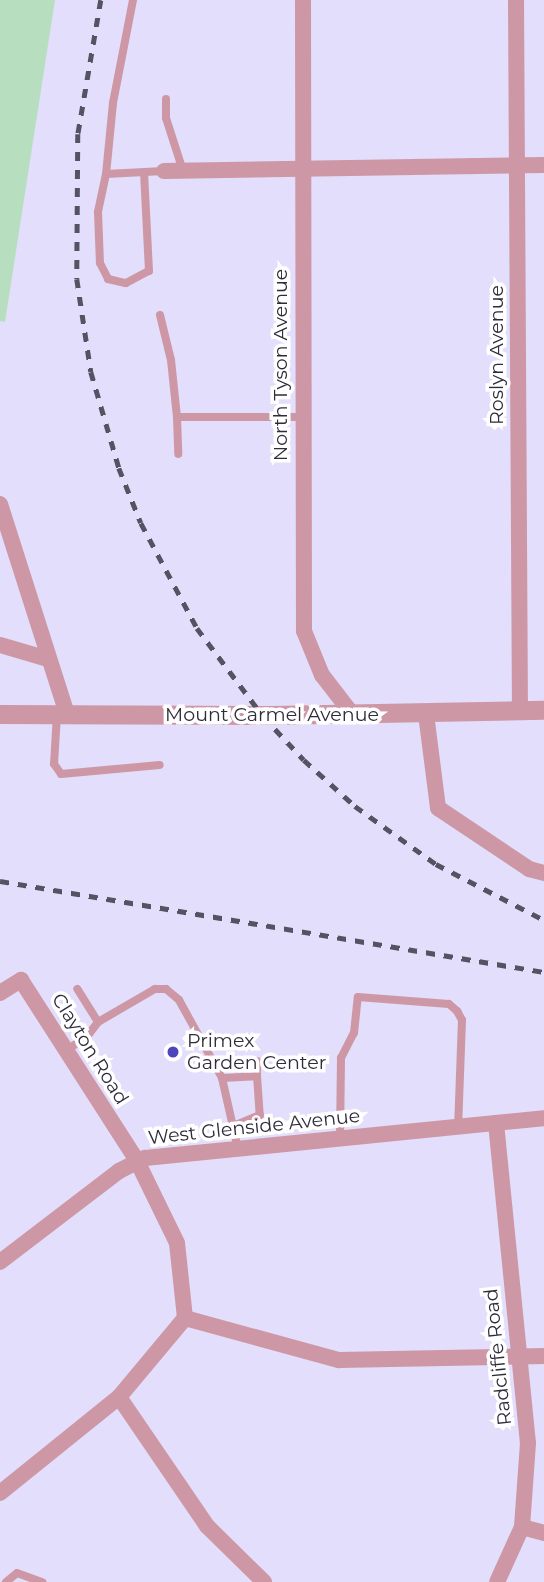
<!DOCTYPE html>
<html>
<head>
<meta charset="utf-8">
<style>
  body { margin:0 }
  #map { position:relative; width:544px; height:1582px; overflow:hidden; background:#e2defb; font-family:Montserrat,sans-serif }
  div>[style] { position:absolute }
  [style*='--x'] { left:calc(var(--x)*1px); top:calc(var(--y)*1px); width:calc(var(--w)*1px); rotate:calc(var(--a)*1deg) }
  .green>* { inset:0; background:#b7dfbf }
  .service>* { height:8px; margin:-4px; padding:0 4px; transform-origin:4px; border-radius:4px; background:#cd97a6 }
  .minor>* { height:16px; margin:-8px; padding:0 8px; transform-origin:8px; border-radius:8px; background:#cd97a6 }
  .tertiary>* { height:19px; margin:-9.5px; padding:0 9.5px; transform-origin:9.5px; border-radius:9.5px; background:#cd97a6 }
  .rail>* { height:4.5px; margin-top:-2.25px; transform-origin:0; background:repeating-linear-gradient(90deg,#555363 0 9px,transparent 0 18px) }
  .dots>* { width:19px; height:19px; translate:-50% -50%; box-sizing:border-box; border:4px solid #fff; border-radius:50% }
  span { translate:-50% -50%; white-space:nowrap; text-align:center; line-height:1.15; -webkit-text-stroke:7px #fff; paint-order:stroke }
  .street-label { font-size:19px; color:#2e2c39 }
  .poi-label { font-size:19px; color:#2e2c39 }
  .left { translate:0 -50%; text-align:left }
</style>
</head>
<body>
<div id="map">
  <div class="green">
    <div style="clip-path:polygon(0 0,55px 0,5px 322px,0 321px)"></div>
  </div>
  <div class="service">
    <div style="--x:133;--y:0;--w:105;--a:101"></div>
    <div style="--x:113;--y:103;--w:71;--a:95.6"></div>
    <div style="--x:106;--y:174;--w:58;--a:-3"></div>
    <div style="--x:166;--y:99;--w:19;--a:90"></div>
    <div style="--x:166;--y:118;--w:56;--a:72.2"></div>
    <div style="--x:106;--y:174;--w:39;--a:102"></div>
    <div style="--x:98;--y:212;--w:51;--a:87.8"></div>
    <div style="--x:100;--y:263;--w:18;--a:63"></div>
    <div style="--x:108;--y:279;--w:18;--a:13"></div>
    <div style="--x:126;--y:283;--w:26;--a:-28"></div>
    <div style="--x:149;--y:271;--w:99;--a:-92.9"></div>
    <div style="--x:160;--y:315;--w:46;--a:76.3"></div>
    <div style="--x:171;--y:360;--w:57;--a:84"></div>
    <div style="--x:177;--y:417;--w:125;--a:0"></div>
    <div style="--x:177;--y:417;--w:37;--a:88"></div>
    <div style="--x:57;--y:714;--w:50;--a:93.4"></div>
    <div style="--x:54;--y:764;--w:12;--a:55"></div>
    <div style="--x:61;--y:774;--w:99;--a:-5.2"></div>
    <div style="--x:98;--y:1022;--w:66;--a:-30.1"></div>
    <div style="--x:155;--y:989;--w:11;--a:0"></div>
    <div style="--x:166;--y:989;--w:17;--a:40"></div>
    <div style="--x:179;--y:1000;--w:89;--a:61.1"></div>
    <div style="--x:222;--y:1078;--w:73;--a:77.3"></div>
    <div style="--x:66;--y:1050;--w:23;--a:-31"></div>
    <div style="--x:86;--y:1038;--w:20;--a:-53"></div>
    <div style="--x:98;--y:1022;--w:39;--a:-122"></div>
    <div style="--x:257;--y:1061;--w:15;--a:90"></div>
    <div style="--x:222;--y:1078;--w:35;--a:-3"></div>
    <div style="--x:257;--y:1076;--w:39;--a:86"></div>
    <div style="--x:260;--y:1115;--w:27;--a:158"></div>
    <div style="--x:340;--y:1139;--w:81;--a:-89.3"></div>
    <div style="--x:341;--y:1058;--w:28;--a:-63"></div>
    <div style="--x:354;--y:1033;--w:36;--a:-84"></div>
    <div style="--x:358;--y:997;--w:91;--a:4.4"></div>
    <div style="--x:449;--y:1004;--w:11;--a:41"></div>
    <div style="--x:457;--y:1011;--w:10;--a:61"></div>
    <div style="--x:462;--y:1020;--w:107;--a:92.1"></div>
    <div style="--x:6;--y:1582;--w:14;--a:-39"></div>
    <div style="--x:17;--y:1573;--w:27;--a:20"></div>
  </div>
  <div class="minor">
    <div style="--x:303;--y:0;--w:631;--a:89.91"></div>
    <div style="--x:304;--y:631;--w:48;--a:67.8"></div>
    <div style="--x:322;--y:675;--w:51;--a:52.2"></div>
    <div style="--x:516;--y:0;--w:711;--a:89.68"></div>
    <div style="--x:164;--y:171;--w:380;--a:-0.9"></div>
    <div style="--x:0;--y:504;--w:220;--a:72.3"></div>
    <div style="--x:0;--y:645;--w:50;--a:16.3"></div>
    <div style="--x:426;--y:714;--w:95;--a:82.7"></div>
    <div style="--x:438;--y:808;--w:110;--a:33.8"></div>
    <div style="--x:529;--y:869;--w:16;--a:15"></div>
    <div style="--x:0;--y:993;--w:25;--a:-32"></div>
    <div style="--x:21;--y:980;--w:215;--a:57.3"></div>
    <div style="--x:137;--y:1161;--w:91;--a:64"></div>
    <div style="--x:177;--y:1243;--w:75;--a:83.9"></div>
    <div style="--x:185;--y:1318;--w:103;--a:129.9"></div>
    <div style="--x:119;--y:1397;--w:153;--a:141.1"></div>
    <div style="--x:496;--y:1123;--w:322;--a:84.3"></div>
    <div style="--x:528;--y:1443;--w:84;--a:94.1"></div>
    <div style="--x:522;--y:1527;--w:60;--a:114.4"></div>
    <div style="--x:0;--y:1262;--w:150;--a:-37.4"></div>
    <div style="--x:119;--y:1171;--w:29;--a:-27"></div>
    <div style="--x:145;--y:1158;--w:401;--a:-5.7"></div>
    <div style="--x:185;--y:1318;--w:160;--a:15.3"></div>
    <div style="--x:339;--y:1360;--w:205;--a:-1.1"></div>
    <div style="--x:119;--y:1397;--w:156;--a:55.7"></div>
    <div style="--x:207;--y:1526;--w:80;--a:44.5"></div>
    <div style="--x:522;--y:1527;--w:23;--a:15"></div>
  </div>
  <div class="tertiary">
    <div style="--x:0;--y:714;--w:272;--a:0.2"></div>
    <div style="--x:272;--y:715;--w:272;--a:-1.1"></div>
  </div>
  <div class="rail">
    <div style="--x:101;--y:0;--w:136;--a:99.7"></div>
    <div style="--x:78;--y:134;--w:145;--a:90.4"></div>
    <div style="--x:77;--y:279;--w:94;--a:81.4"></div>
    <div style="--x:91;--y:372;--w:100;--a:73.7"></div>
    <div style="--x:119;--y:468;--w:59;--a:68.2"></div>
    <div style="--x:141;--y:523;--w:119;--a:61.9"></div>
    <div style="--x:197;--y:628;--w:110;--a:53.1"></div>
    <div style="--x:263;--y:716;--w:60;--a:47"></div>
    <div style="--x:304;--y:760;--w:69;--a:42"></div>
    <div style="--x:355;--y:806;--w:100;--a:35.6"></div>
    <div style="--x:436;--y:864;--w:122;--a:27.4"></div>
    <div style="--x:0;--y:881;--w:552;--a:9.5"></div>
  </div>
  <div class="dots">
    <div style="left:173px;top:1052px;background:#4d45bb"></div>
  </div>
  <div class="street-label">
    <span style="left:497px;top:355px;rotate:-90deg">Roslyn Avenue</span>
    <span style="left:281px;top:365px;rotate:-90deg">North Tyson Avenue</span>
    <span style="left:272px;top:715px">Mount Carmel Avenue</span>
    <span style="left:90px;top:1049px;rotate:58deg">Clayton Road</span>
    <span style="left:254px;top:1127px;rotate:-6deg">West Glenside Avenue</span>
    <span style="left:498px;top:1357px;rotate:-96deg">Radcliffe Road</span>
  </div>
  <div class="poi-label">
    <span class="left" style="left:187px;top:1052px">Primex<br>Garden Center</span>
  </div>
</div>
</body>
</html>
